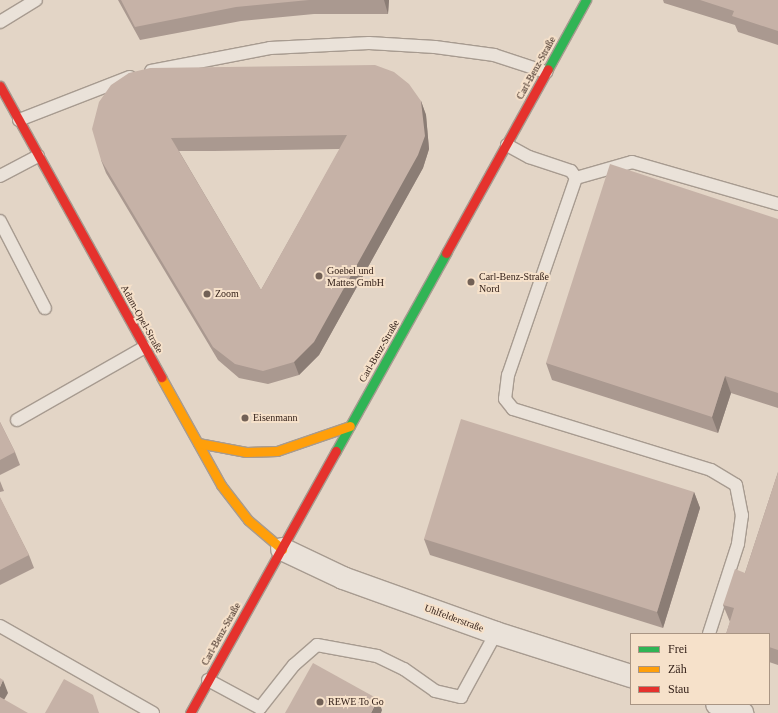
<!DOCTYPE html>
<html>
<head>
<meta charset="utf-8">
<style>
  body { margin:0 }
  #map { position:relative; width:778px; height:713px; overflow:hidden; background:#e3d5c6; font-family:Georgia,serif }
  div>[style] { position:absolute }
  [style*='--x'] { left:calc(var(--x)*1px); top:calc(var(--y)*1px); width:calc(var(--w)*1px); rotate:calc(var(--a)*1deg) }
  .roads { filter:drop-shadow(1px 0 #a79b90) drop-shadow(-1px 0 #a79b90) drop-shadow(0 1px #a79b90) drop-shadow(0 -1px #a79b90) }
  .lane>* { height:12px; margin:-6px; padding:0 6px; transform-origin:6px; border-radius:6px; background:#eae2d9 }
  .street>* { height:22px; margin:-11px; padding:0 11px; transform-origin:11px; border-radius:11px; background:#eae2d9 }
  .fast>* { height:9px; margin:-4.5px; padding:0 4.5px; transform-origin:4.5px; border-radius:4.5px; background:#30b455 }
  .slow>* { height:9px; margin:-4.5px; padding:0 4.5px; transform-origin:4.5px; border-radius:4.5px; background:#ff9f0a }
  .jam>* { height:9px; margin:-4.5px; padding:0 4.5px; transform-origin:4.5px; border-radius:4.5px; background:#e5322d }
  .wall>* { inset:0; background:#aa9990 }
  .shaded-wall>* { inset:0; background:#8b7d75 }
  .building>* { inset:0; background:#c6b2a7 }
  .dots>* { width:11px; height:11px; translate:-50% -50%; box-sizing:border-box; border:2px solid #f6e1ca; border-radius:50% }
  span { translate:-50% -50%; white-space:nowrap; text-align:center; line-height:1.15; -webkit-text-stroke:4px #f6e1ca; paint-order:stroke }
  .street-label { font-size:10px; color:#35221a }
  .poi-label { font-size:10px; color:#35221a }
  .left { translate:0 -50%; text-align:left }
  .legend { position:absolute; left:630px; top:633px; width:140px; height:72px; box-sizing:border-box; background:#f6e1ca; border:1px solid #a99584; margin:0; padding:5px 7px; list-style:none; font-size:12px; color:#35221a }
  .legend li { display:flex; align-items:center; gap:8px; height:20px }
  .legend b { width:20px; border:1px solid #a99584 }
</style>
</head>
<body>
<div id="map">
  <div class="roads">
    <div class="lane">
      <div style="--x:0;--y:22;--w:42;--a:-31.4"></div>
      <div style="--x:151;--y:71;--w:121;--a:-10.9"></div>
      <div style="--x:270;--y:48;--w:99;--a:-2.9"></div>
      <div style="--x:369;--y:43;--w:66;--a:3.5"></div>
      <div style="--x:435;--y:47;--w:60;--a:7.7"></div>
      <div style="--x:494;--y:55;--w:55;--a:18.1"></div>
      <div style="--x:19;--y:120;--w:119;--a:-21.2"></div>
      <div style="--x:507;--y:145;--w:25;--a:29"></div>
      <div style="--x:529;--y:157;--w:44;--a:18.4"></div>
      <div style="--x:571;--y:171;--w:9;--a:54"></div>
      <div style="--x:576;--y:178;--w:208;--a:109"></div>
      <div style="--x:508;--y:375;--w:24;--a:97"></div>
      <div style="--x:505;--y:399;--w:13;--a:51"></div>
      <div style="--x:513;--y:409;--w:207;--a:17.1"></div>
      <div style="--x:711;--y:470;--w:29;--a:31"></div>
      <div style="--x:736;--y:485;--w:31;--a:79"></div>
      <div style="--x:742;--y:515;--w:29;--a:98"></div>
      <div style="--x:738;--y:544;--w:95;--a:107.9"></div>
      <div style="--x:0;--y:176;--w:43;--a:-27.8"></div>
      <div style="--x:576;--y:178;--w:58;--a:-15.9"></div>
      <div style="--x:632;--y:162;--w:152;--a:16"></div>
      <div style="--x:0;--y:221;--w:98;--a:62.7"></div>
      <div style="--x:17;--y:420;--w:147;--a:-29.7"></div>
      <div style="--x:0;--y:626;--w:176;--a:29.6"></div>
      <div style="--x:208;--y:680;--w:59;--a:28.3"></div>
      <div style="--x:260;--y:708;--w:55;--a:-51.7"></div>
      <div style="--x:294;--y:665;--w:30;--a:-41"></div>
      <div style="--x:317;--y:645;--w:61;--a:10.4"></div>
      <div style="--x:377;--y:656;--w:30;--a:26"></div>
      <div style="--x:404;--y:669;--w:38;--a:35"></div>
      <div style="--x:435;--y:691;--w:27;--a:13"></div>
      <div style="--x:461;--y:697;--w:73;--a:-61.3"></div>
    </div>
    <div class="street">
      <div style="--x:282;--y:549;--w:68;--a:25.4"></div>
      <div style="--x:343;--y:578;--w:163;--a:19.8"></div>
      <div style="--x:496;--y:633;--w:142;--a:17.7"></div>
      <div style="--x:717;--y:704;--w:27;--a:20"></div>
    </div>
    <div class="fast">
      <div style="--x:548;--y:69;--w:79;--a:-61.2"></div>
      <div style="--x:336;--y:451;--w:227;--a:-60.9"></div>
    </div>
    <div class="slow">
      <div style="--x:161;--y:377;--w:124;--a:60.9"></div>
      <div style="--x:221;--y:485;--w:44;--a:52.4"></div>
      <div style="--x:248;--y:520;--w:45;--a:40.5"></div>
      <div style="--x:198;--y:443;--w:49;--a:10.6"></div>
      <div style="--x:246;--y:452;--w:31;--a:-2"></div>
      <div style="--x:277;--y:451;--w:77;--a:-18.9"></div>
    </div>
    <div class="jam">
      <div style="--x:0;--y:86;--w:333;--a:61"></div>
      <div style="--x:446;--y:253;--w:210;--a:-61"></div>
      <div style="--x:190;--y:713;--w:300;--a:-60.9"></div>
    </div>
  </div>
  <div class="wall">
    <div style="clip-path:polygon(118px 0,389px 0,388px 14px,314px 14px,241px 21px,140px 40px)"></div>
    <div style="clip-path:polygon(663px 0,778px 0,778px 45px,738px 32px,735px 25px,664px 3px)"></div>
    <div style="clip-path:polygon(evenodd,129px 73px,421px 101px,426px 115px,429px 149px,423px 168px,319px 355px,299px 375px,268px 384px,239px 378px,218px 360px,106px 173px,101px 160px,129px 73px,340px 149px,261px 290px,179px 151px,214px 151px,340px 149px)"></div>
    <div style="clip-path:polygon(778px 219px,778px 408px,731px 393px,718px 433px,552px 380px,546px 363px)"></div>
    <div style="clip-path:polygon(0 422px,15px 452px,20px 465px,0 475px)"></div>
    <div style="clip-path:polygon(778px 472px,778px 665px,769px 662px,769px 634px,726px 634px,730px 622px,723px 605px,745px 573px)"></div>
    <div style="clip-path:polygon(0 481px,4px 491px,0 492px)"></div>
    <div style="clip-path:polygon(694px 492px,700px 508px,663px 628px,430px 555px,424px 539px)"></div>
    <div style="clip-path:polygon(0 498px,29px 555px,34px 568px,0 585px)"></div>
  </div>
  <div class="shaded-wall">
    <div style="clip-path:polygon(384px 0,389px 0,388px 14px)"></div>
    <div style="clip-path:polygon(421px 101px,426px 115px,429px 149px,423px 168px,319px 355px,299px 375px,294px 362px)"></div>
    <div style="clip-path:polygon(725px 376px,731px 393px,718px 433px,712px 417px)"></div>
    <div style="clip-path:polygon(694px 492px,700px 508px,663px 628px,657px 612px)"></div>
    <div style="clip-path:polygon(3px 680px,8px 693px,0 707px,0 687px)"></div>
    <div style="clip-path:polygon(378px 699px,382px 710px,381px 713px,371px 713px)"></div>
  </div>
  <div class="building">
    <div style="clip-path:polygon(121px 0,384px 0,309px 0,236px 7px,135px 27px)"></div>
    <div style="clip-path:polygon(700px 0,778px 0,778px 31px,732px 16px,734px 11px)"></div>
    <div style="clip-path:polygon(evenodd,375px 65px,394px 72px,409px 84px,421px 101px,425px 136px,418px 155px,314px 342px,294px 362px,263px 371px,235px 364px,213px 347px,101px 160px,92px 129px,99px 102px,111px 85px,129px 73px,150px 68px,375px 65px,347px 135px,261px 290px,171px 138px,347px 135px)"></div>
    <div style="clip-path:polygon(610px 164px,778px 219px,778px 393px,725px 376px,712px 417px,546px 363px)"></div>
    <div style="clip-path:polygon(461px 419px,694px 492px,657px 612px,424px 539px)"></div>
    <div style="clip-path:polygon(0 422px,15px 452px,0 460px)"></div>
    <div style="clip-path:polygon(778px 472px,778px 650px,769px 647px,769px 634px,726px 634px,734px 608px,723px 605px,735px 569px,745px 573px)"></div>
    <div style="clip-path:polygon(0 497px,29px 555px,0 570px)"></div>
    <div style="clip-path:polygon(313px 663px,378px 699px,371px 713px,285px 713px)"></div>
    <div style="clip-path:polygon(0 678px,3px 680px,0 687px)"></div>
    <div style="clip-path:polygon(64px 679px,93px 695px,99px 713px,45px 713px)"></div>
    <div style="clip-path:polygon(0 697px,28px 713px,0 713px)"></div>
  </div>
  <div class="dots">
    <div style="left:319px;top:276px;background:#726156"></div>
    <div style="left:471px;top:282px;background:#726156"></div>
    <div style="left:207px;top:294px;background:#726156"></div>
    <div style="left:245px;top:418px;background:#726156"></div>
    <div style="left:320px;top:702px;background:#726156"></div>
  </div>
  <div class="street-label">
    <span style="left:536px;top:68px;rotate:-61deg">Carl-Benz-Straße</span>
    <span style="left:142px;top:319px;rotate:61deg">Adam-Opel-Straße</span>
    <span style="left:379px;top:351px;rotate:-60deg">Carl-Benz-Straße</span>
    <span style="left:454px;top:618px;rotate:20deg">Uhlfelderstraße</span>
    <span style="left:221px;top:634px;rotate:-61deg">Carl-Benz-Straße</span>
  </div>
  <div class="poi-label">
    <span class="left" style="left:327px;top:276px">Goebel und<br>Mattes GmbH</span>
    <span class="left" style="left:479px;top:282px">Carl-Benz-Straße<br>Nord</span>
    <span class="left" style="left:215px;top:294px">Zoom</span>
    <span class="left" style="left:253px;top:418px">Eisenmann</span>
    <span class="left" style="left:328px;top:702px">REWE To Go</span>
  </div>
  <ul class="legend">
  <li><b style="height:5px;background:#30b455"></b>Frei</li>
  <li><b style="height:5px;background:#ff9f0a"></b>Zäh</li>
  <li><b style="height:5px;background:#e5322d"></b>Stau</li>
  </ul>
</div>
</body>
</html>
